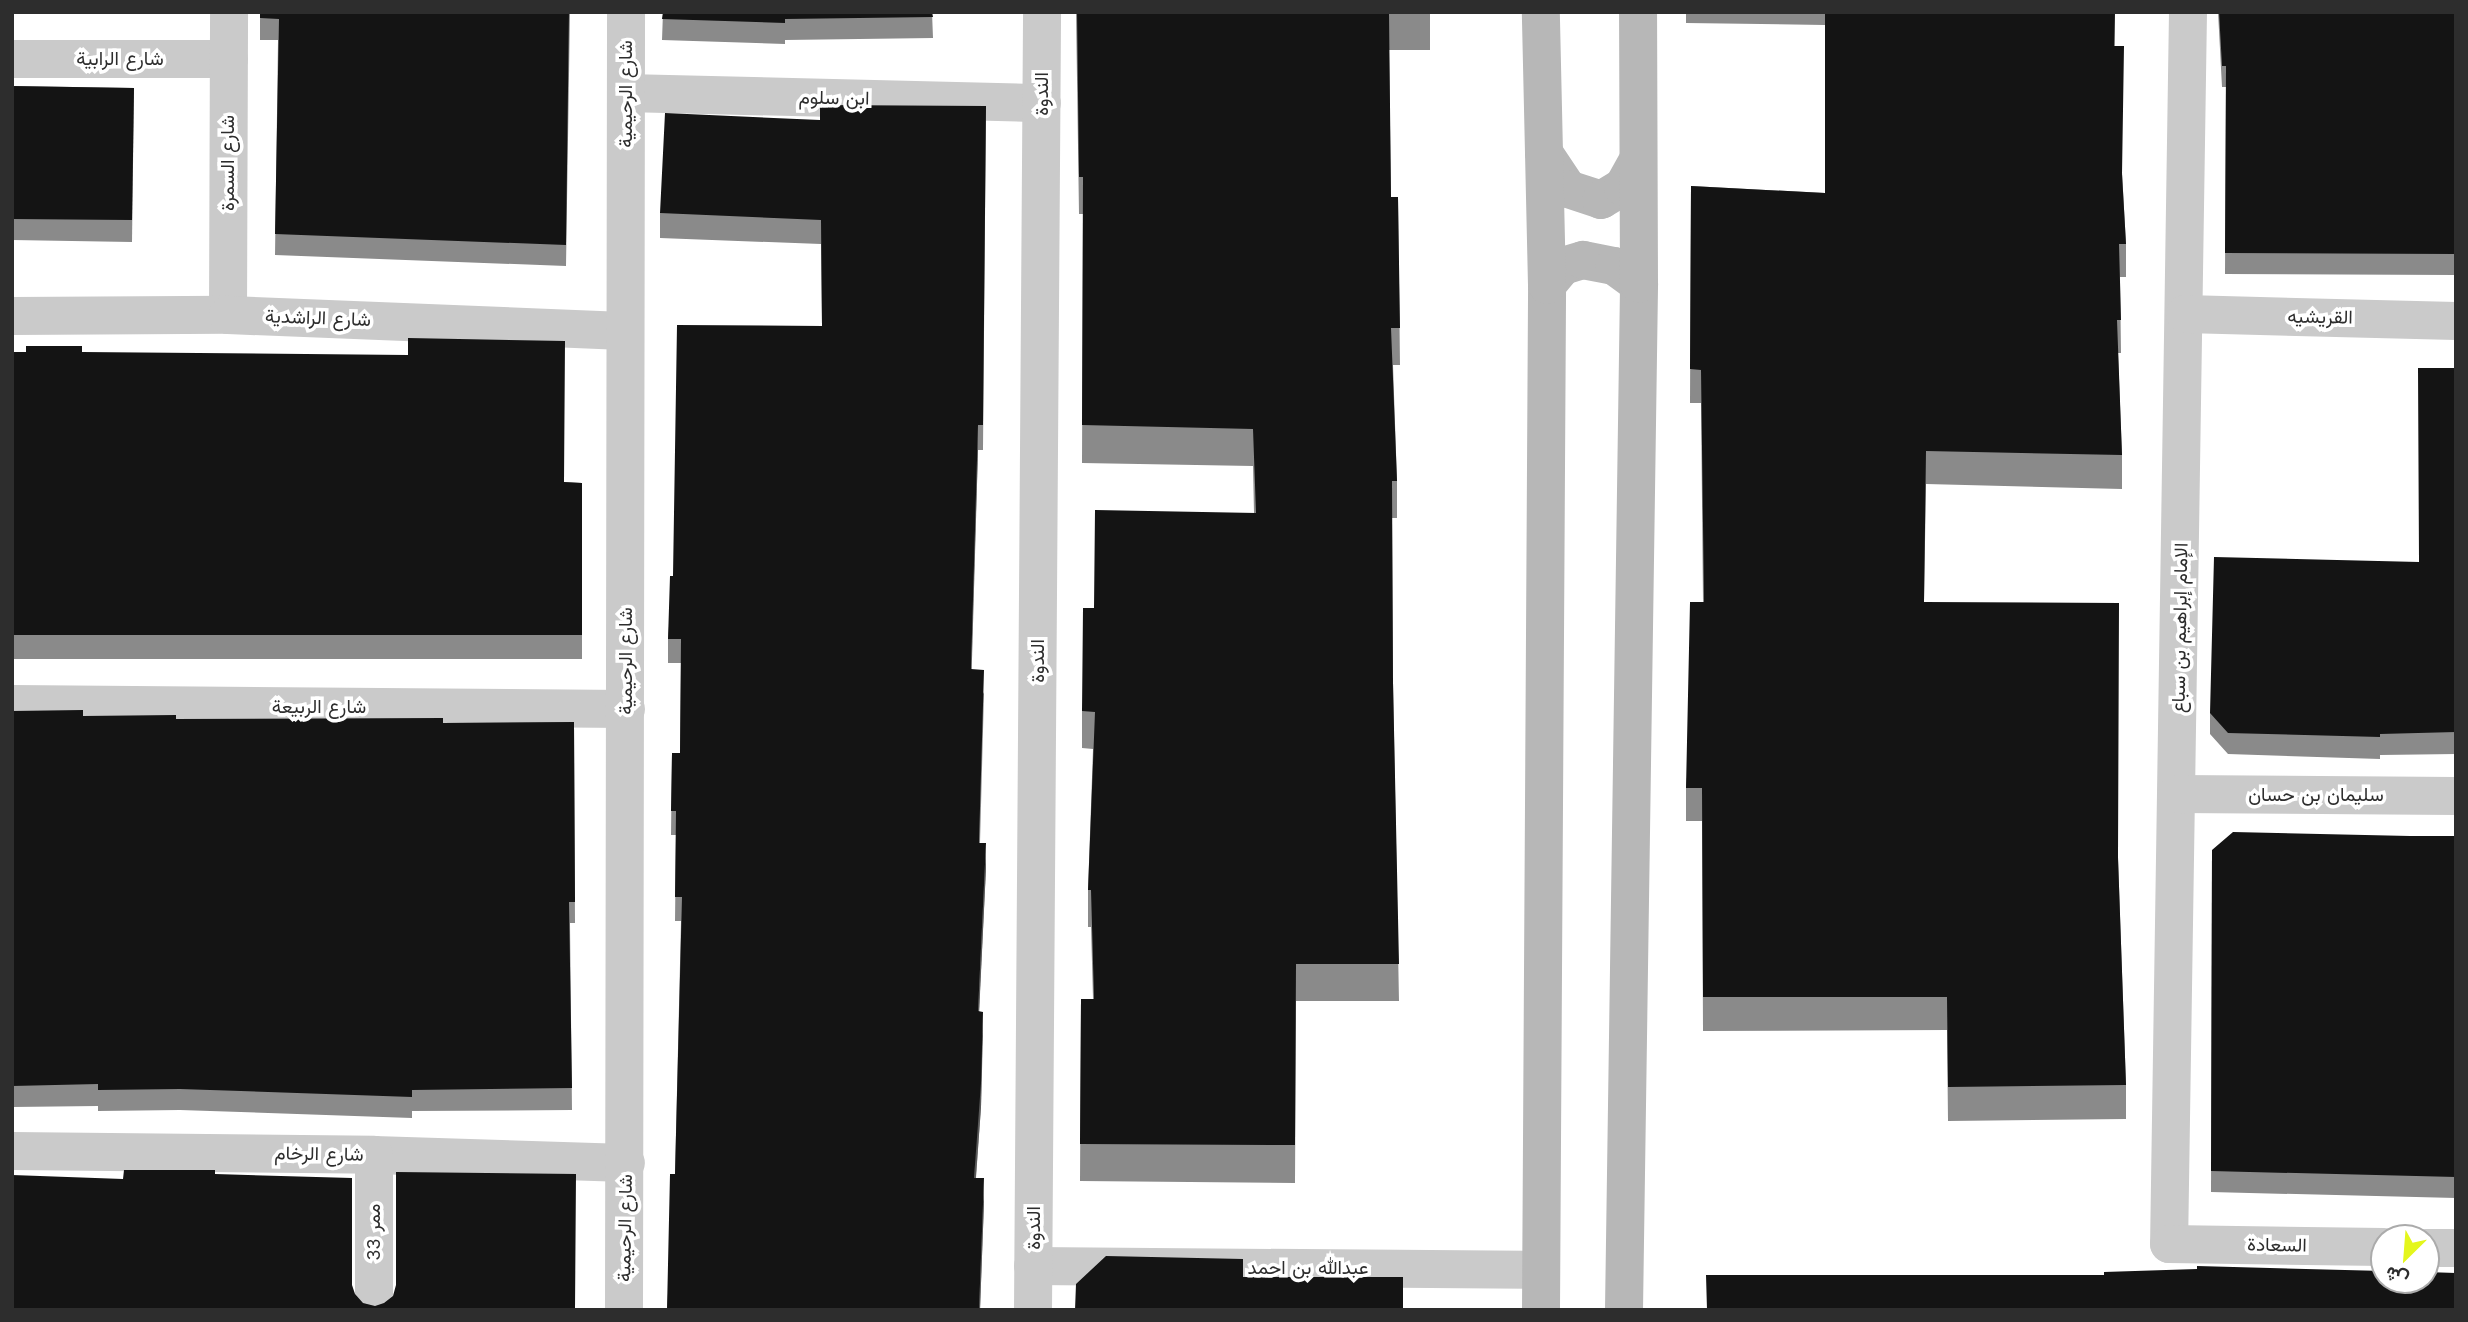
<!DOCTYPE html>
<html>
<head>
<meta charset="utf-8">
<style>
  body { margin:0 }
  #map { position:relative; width:2468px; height:1322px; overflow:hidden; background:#fff; font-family:"Work Sans",Vazirmatn,sans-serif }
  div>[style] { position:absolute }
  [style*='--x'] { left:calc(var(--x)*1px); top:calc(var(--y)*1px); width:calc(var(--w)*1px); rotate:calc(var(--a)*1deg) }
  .street>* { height:38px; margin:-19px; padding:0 19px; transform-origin:19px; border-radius:19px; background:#cacaca }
  .secondary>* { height:38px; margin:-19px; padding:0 19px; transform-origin:19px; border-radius:19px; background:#b7b7b7 }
  .wall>* { inset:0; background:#8a8a8a }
  .shaded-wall>* { inset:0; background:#5a5a5a }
  .building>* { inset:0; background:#141414 }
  span { translate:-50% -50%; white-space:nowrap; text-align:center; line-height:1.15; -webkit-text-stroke:7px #fff; paint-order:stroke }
  .street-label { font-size:19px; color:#2d2d2d }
  .frame { position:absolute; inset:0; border:14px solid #2d2d2d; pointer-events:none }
  .north { position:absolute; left:2370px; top:1224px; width:70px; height:70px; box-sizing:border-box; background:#fff; border:2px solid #ababab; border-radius:50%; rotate:205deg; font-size:19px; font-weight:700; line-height:28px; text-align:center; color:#2d2d2d }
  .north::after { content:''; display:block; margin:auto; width:24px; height:32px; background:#e4f61c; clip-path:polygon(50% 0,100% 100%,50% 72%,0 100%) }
</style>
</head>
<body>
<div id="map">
  <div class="street">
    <div style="--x:2188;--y:12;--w:1232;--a:90.88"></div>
    <div style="--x:2169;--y:1244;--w:215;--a:0.8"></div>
    <div style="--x:12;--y:59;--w:217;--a:0"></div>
    <div style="--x:626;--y:93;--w:416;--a:1.4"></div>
    <div style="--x:2185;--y:314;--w:271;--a:1.5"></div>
    <div style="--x:228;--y:315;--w:303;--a:-89.8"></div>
    <div style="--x:12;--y:316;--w:216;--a:-0.3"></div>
    <div style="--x:228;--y:315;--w:396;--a:2.3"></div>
    <div style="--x:12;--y:704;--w:614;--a:0.47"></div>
    <div style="--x:2177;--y:794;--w:279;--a:0.4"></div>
    <div style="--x:12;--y:1151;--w:362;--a:0.6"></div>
    <div style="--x:374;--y:1155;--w:252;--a:1.8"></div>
    <div style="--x:374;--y:1155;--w:155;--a:90"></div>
    <div style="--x:2426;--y:1248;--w:30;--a:0"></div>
    <div style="--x:1033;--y:1266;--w:508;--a:0.45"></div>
    <div style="--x:624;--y:1310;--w:1298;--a:-89.91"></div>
    <div style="--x:1033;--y:1310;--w:1298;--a:-89.6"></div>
  </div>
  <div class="secondary">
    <div style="--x:1544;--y:153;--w:43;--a:56.3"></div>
    <div style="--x:1568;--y:189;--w:35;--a:18"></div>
    <div style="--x:1601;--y:200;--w:26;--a:-31"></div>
    <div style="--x:1623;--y:187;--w:31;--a:-61"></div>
    <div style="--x:1547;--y:285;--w:25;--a:-50"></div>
    <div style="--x:1563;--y:266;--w:21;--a:-17"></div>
    <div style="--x:1583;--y:260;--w:32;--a:11"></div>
    <div style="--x:1614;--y:266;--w:31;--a:36"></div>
    <div style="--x:1541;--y:1310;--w:1025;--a:-89.66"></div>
    <div style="--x:1547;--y:285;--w:273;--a:-91.3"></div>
    <div style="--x:1624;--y:1310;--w:1026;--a:-89.16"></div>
    <div style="--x:1639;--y:284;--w:272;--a:-90.2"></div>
  </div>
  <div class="wall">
    <div style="clip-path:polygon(260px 12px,570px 12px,566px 266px,275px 255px,278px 40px,260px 40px)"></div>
    <div style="clip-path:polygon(663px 12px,932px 12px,933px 38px,785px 40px,785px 44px,662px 40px)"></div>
    <div style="clip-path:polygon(1076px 12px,1430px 12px,1430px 50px,1389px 50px,1391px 197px,1398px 197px,1400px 365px,1393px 365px,1397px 481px,1397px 518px,1392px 518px,1393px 682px,1399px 1001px,1296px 1001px,1295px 1183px,1080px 1181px,1081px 999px,1093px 999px,1091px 927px,1088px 927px,1088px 890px,1093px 749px,1082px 748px,1082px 711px,1094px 608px,1254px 513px,1253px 466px,1082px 463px,1083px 214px,1079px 214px)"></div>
    <div style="clip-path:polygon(1686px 12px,2115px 12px,2115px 46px,2126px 244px,2126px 277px,2120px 277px,2121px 353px,2118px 353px,2122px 455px,2122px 489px,1926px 484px,1924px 602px,2118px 859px,2126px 1085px,2126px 1119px,1948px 1121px,1947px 1030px,1703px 1031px,1702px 821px,1686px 821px,1686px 788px,1703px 602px,1701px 403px,1690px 403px,1691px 186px,1825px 193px,1825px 25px,1686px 23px)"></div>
    <div style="clip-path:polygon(2218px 12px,2456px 12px,2456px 275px,2225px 274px,2226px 87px,2222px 87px)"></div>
    <div style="clip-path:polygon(12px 86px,134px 88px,132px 242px,12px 240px)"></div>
    <div style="clip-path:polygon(986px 106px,983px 450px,978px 450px,971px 669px,984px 694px,980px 843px,986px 868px,979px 1011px,983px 1036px,981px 1107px,976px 1178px,984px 1202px,980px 1310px,667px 1310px,675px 1174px,681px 921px,675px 921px,676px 835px,671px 835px,672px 753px,680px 753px,681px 663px,668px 663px,668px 639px,673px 576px,822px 326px,821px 244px,660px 238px,660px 213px,820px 120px)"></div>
    <div style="clip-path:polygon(12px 352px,82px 352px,564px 482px,582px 483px,582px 659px,12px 659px)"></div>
    <div style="clip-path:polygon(2456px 368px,2456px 754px,2380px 755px,2380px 759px,2228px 754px,2210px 734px,2210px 713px,2419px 562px)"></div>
    <div style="clip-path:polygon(12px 711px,83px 716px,176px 719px,443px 723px,574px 722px,575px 923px,570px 923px,572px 1110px,412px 1111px,412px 1118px,180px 1110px,98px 1111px,98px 1106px,12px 1107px)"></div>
    <div style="clip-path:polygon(2456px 836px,2456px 1198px,2211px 1192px,2212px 850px)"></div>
  </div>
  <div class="shaded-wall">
    <div style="clip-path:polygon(978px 425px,978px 450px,971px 693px,971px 669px)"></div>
    <div style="clip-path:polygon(986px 843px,986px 868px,978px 1036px,978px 1011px)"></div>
    <div style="clip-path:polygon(983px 1012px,981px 1107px,974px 1202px,974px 1178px)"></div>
    <div style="clip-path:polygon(984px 1178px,984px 1202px,980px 1310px,979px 1310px)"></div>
  </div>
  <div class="building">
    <div style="clip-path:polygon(260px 12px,569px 12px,566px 245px,275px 234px,279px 19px,260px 18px)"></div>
    <div style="clip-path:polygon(663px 12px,932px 12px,933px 17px,785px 19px,785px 23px,662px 19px)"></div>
    <div style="clip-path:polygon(1077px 12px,1430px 12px,1389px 13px,1391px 197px,1398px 197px,1400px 328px,1391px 328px,1397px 481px,1392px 481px,1393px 682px,1399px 964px,1296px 964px,1295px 1145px,1080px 1144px,1081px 999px,1094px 999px,1091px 890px,1088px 890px,1095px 712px,1082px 711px,1083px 608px,1094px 608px,1095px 510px,1256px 513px,1253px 429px,1082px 425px,1083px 177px,1079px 177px)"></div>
    <div style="clip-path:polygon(1825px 12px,2115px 12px,2114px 46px,2124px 46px,2122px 174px,2126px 244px,2119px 244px,2121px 320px,2117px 320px,2122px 455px,1926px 451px,1924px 602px,2119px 603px,2118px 857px,2126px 1085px,1948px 1087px,1947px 997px,1703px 997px,1702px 788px,1686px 788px,1690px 602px,1704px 602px,1701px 370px,1690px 369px,1691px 186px,1825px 193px)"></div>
    <div style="clip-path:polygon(2219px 12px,2456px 12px,2456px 254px,2225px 253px,2226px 66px,2222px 66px)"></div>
    <div style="clip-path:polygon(12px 86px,134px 88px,132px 220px,12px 219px)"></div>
    <div style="clip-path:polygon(820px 105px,986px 106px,983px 425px,978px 425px,971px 669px,984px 670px,979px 843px,986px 843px,978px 1011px,983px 1012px,981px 1083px,974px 1178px,984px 1178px,979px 1310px,667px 1310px,670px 1174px,675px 1174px,682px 897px,675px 897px,676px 811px,671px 811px,672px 753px,680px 753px,681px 639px,668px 639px,670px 576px,673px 576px,677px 325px,822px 326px,821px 220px,660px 213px,665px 113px,820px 120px)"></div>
    <div style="clip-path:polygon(408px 338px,565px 341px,564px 482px,582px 483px,582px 635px,12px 635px,12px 352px,26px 352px,26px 346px,82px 346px,82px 352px,408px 355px)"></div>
    <div style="clip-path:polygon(2418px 368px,2456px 368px,2456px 732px,2380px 734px,2380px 737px,2228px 733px,2210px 713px,2214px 557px,2419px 562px)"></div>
    <div style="clip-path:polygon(83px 710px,83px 716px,176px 715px,176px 719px,443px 718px,443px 723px,574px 722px,575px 902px,569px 902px,572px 1088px,412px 1090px,412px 1097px,180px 1089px,98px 1090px,98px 1084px,12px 1086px,12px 711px)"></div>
    <div style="clip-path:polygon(2233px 832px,2410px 836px,2456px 836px,2456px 1177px,2211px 1171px,2212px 850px)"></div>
    <div style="clip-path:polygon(124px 1170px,215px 1170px,215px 1174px,352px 1178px,352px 1285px,355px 1294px,363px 1303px,375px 1306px,384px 1303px,393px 1296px,396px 1285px,396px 1172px,576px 1174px,575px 1310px,12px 1310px,12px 1175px,123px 1179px)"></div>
    <div style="clip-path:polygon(1106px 1256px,1243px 1259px,1243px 1277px,1403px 1277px,1403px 1310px,1075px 1310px,1076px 1284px)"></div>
    <div style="clip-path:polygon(2197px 1266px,2384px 1271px,2384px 1280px,2426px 1280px,2426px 1272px,2456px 1273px,2456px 1310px,1707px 1310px,1706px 1275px,2104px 1275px,2104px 1272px,2197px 1269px)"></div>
  </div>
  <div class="street-label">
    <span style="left:120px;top:59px">شارع الرابية</span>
    <span style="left:626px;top:94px;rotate:-90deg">شارع الرحيمية</span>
    <span style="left:1042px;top:94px;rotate:-90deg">الندوة</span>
    <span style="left:834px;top:98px;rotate:1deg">ابن سلوم</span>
    <span style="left:228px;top:163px;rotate:-90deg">شارع السمرة</span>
    <span style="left:2320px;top:317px;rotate:1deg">القريشيه</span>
    <span style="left:318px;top:318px;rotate:2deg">شارع الراشدية</span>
    <span style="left:2180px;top:628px;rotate:-89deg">الإمام إبراهيم بن سباع</span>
    <span style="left:626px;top:661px;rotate:-90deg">شارع الرحيمية</span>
    <span style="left:1038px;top:661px;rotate:-90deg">الندوة</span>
    <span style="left:319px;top:707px">شارع الربيعة</span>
    <span style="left:2316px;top:795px">سليمان بن حسان</span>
    <span style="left:319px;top:1154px;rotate:1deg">شارع الرخام</span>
    <span style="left:625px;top:1228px;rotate:-89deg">شارع الرحيمية</span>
    <span style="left:1034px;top:1228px;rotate:-90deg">الندوة</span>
    <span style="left:374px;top:1232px;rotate:-90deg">ممر 33</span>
    <span style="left:2277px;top:1245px;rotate:1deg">السعادة</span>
    <span style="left:1308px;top:1268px">عبدالله بن احمد</span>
  </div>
  <div class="frame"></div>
  <div class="north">ش</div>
</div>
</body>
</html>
